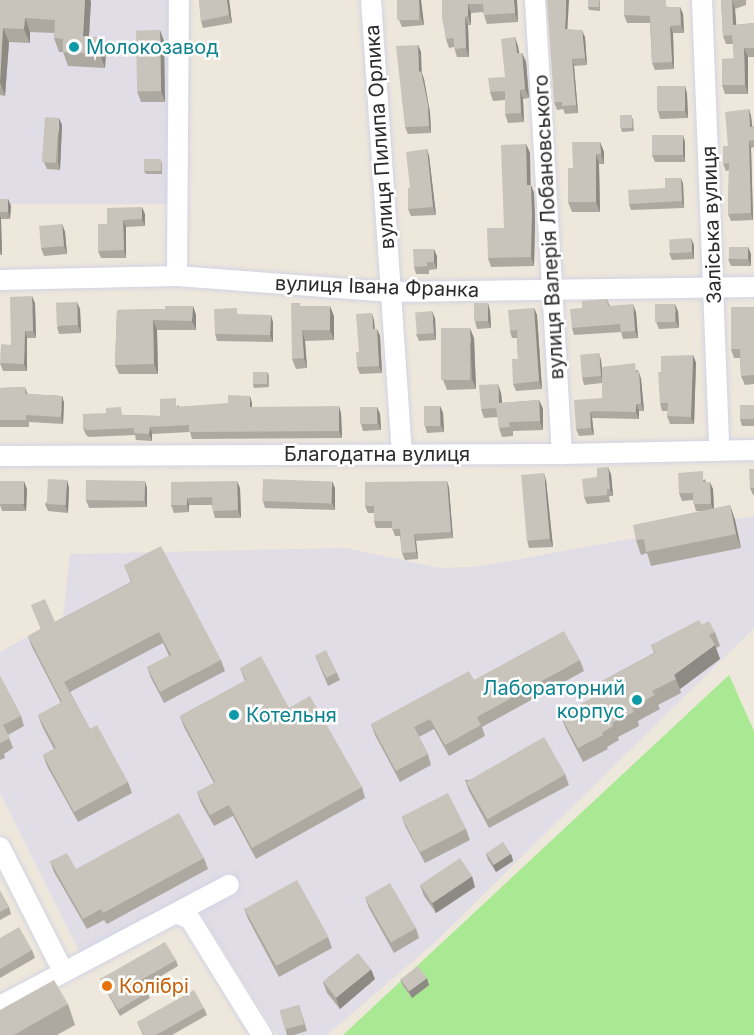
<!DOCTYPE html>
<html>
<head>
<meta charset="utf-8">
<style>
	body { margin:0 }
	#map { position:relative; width:754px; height:1035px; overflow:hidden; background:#eee7db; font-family:Inter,sans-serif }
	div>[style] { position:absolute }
	.industrial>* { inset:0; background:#e0dde6; transform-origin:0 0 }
	.green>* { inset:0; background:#aae993 }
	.roads { filter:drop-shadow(0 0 2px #d1d3e5) drop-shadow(0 0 2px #d1d3e5) }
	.minor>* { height:20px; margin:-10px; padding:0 10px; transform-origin:10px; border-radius:10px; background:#fff }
	.wall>* { inset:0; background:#ada9a1 }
	.shaded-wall>* { inset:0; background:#8d8983 }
	.building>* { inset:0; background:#c9c4bb; transform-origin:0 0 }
	.dots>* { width:16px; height:16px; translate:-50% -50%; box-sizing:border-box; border:3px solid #fff; border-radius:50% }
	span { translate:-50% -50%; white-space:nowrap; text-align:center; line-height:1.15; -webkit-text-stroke:5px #fff; paint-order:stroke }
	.culture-label { font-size:20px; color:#0d838f }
	.left { translate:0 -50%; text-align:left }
	.right { translate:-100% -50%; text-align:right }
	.street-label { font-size:20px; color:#2b2b2b }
	.food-label { font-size:20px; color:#c56008 }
</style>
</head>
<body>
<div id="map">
	<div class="industrial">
		<i style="left:0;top:0;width:169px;height:204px"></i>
		<i style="clip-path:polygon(754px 516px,754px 628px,434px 943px,327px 1035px,277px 1035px,189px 895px,81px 955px,0 793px,0 652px,63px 617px,70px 554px,346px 548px,440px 568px,476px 567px)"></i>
	</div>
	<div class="green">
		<i style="clip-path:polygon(729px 675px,754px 731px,754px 1035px,343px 1035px)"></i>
	</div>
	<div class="roads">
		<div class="minor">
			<i style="left:371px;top:0;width:455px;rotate:86.1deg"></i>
			<i style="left:535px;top:0;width:455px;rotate:86.6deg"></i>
			<i style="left:702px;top:0;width:451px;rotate:87.8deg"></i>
			<i style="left:177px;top:276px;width:276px;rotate:-89.6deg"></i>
			<i style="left:0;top:280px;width:177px;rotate:-1.3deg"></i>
			<i style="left:177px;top:276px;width:215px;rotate:4.3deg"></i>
			<i style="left:391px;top:292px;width:363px;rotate:-0.8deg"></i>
			<i style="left:0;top:456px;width:562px;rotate:-0.2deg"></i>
			<i style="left:562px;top:454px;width:192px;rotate:-1.2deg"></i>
			<i style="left:0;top:847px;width:139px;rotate:63.1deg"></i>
			<i style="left:178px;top:914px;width:13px;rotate:23deg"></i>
			<i style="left:190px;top:919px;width:137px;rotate:58.2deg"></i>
			<i style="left:0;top:1006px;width:259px;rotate:-27.9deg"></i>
		</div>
	</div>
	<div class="wall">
		<i style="clip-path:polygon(0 0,91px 1px,89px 37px,106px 51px,105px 68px,68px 66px,63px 52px,59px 52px,54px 38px,54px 33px,30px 32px,30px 43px,9px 42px,5px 96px,0 95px)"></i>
		<i style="clip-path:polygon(199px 0,229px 0,232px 23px,203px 28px,201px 21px)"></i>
		<i style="clip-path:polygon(397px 0,421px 0,424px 25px,402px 27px,399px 20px)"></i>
		<i style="clip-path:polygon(442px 0,517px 0,518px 22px,487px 24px,483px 12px,471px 13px,471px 25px,468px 25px,469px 57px,457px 57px,454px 47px,449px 48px,446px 39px)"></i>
		<i style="clip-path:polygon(600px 0,600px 11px,589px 10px,588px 7px)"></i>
		<i style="clip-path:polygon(721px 0,746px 0,746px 5px,735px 9px,736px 25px,754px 23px,754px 57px,748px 57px,748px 94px,725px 94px,722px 85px,734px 58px,733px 44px,726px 44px,723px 36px)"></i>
		<i style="clip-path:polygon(641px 1px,669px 7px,680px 7px,683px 14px,684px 33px,673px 33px,674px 69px,655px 70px,652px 63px,650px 23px,627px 23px,624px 15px)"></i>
		<i style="clip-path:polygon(568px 29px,585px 37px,587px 65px,574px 66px,578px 113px,565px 114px,563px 109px,557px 110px,554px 102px)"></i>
		<i style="clip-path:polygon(515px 37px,519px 53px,522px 53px,526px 62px,529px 98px,523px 99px,524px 122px,508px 123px,505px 114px,505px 100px,493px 101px,490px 92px,505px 77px)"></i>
		<i style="clip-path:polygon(164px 41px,165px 102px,141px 102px,137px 91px)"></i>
		<i style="clip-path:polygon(418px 45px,421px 52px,421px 71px,424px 79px,430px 113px,431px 133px,408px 134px,405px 127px)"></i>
		<i style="clip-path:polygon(685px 86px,687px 94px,688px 118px,660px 119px,658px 111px)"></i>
		<i style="clip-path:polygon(749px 109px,751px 116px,752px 126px,754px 126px,754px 147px,751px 148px,753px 220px,731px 221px,728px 214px,729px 170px,726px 171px,723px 164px,728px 146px)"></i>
		<i style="clip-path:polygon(633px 118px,634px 131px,622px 132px,621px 128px)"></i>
		<i style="clip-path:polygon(62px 125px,60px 170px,47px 169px,44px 162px)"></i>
		<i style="clip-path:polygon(600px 142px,604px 152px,604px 164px,599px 164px,600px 212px,572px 212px,568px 202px,573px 168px)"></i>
		<i style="clip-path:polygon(685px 142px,685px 162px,655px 162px,652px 155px)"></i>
		<i style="clip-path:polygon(526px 144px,530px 153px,531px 185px,534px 193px,535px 223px,534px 266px,491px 267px,488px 258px,504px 228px)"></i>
		<i style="clip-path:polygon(427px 149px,429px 156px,436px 215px,411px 216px,408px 209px,410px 188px)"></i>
		<i style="clip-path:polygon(162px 162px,162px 174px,146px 174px,144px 171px)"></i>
		<i style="clip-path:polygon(681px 178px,683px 184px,684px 208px,631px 210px,629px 204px,665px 188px)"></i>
		<i style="clip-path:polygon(0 199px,8px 199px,11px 206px,10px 219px,1px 219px,2px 255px,0 255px)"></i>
		<i style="clip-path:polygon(145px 214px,145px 226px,126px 227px,126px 258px,101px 258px,98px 251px,107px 224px)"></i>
		<i style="clip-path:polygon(62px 224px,65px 232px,67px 254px,44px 256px,41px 248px)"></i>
		<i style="clip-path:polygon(694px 245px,694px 259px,672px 260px,669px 253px)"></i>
		<i style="clip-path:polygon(748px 247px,751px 254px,751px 266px,731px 266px,728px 259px)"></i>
		<i style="clip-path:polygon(437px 256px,437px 269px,429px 270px,429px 274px,416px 274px,414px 267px)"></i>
		<i style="clip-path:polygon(607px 299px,610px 306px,636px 312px,638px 338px,623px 339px,621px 332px,574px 335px,572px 328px,582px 308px)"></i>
		<i style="clip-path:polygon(35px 303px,36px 338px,27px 338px,27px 371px,3px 371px,0 363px)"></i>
		<i style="clip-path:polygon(193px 306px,196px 315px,196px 330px,157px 330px,158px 374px,119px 374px,115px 365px,117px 310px,165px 309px)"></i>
		<i style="clip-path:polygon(301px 306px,334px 316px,334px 340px,305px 341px,307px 368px,296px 369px,292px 359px)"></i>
		<i style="clip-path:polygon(754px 307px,754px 384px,745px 385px,741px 376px,740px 358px,734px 358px,731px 349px)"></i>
		<i style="clip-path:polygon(534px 308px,537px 315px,542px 389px,516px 391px,513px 384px,518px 359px,517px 338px,512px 338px,510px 331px)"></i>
		<i style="clip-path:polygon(80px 309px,81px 333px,59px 334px,57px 327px)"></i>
		<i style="clip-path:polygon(490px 311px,491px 328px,477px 329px,475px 322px)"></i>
		<i style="clip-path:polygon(678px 311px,679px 328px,659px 329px,656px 322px)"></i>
		<i style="clip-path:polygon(239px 314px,273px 322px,273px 342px,217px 341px,215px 334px)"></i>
		<i style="clip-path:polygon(435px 318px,436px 340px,419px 341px,416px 334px)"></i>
		<i style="clip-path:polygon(374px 320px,375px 329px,377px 329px,380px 336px,382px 373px,360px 374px,357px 367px,359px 352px)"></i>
		<i style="clip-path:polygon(474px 338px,476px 389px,447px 390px,443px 380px)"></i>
		<i style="clip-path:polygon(693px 355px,696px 363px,694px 424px,670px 424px,667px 416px,668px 411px,662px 411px,660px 403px,661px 372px)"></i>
		<i style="clip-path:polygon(601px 360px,602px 372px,638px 370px,641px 379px,644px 411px,639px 411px,639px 419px,592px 418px,594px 435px,579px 436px,576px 429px,602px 398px,602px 383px,584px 385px,582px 377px)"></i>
		<i style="clip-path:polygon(0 372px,0 388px,25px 387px,28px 394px,62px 396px,64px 403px,63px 424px,29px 422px,29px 427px,0 427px)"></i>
		<i style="clip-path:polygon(267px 372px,269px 375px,269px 387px,254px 388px,253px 384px)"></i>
		<i style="clip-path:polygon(501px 393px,502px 403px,539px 400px,543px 409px,543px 430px,513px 431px,513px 436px,502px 437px,499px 428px,498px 417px,484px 418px,481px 409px)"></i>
		<i style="clip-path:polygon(252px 403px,252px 407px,341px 413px,342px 438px,192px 439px,190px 432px,152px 434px,152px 441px,136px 440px,135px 435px,89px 437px,86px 435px,83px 428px,106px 413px,124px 415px,160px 416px,179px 405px,179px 407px)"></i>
		<i style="clip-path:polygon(754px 405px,754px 426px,742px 426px,740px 419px)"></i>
		<i style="clip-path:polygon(440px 406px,443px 413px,444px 432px,427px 433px,425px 426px)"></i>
		<i style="clip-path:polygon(377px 407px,380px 414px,381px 430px,363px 431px,361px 424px)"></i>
		<i style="clip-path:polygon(754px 469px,754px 495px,753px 495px,750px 488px)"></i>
		<i style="clip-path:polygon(611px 474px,613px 496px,609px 496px,610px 502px,587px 504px,584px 497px,597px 477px)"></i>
		<i style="clip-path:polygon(705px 479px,706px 482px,713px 489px,714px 509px,730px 505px,735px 520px,741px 548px,651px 566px,647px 553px,641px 555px,636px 540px,702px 511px,696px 511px,693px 500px,682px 501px,679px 493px)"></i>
		<i style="clip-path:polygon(67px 480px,69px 488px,68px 513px,48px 511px,45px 504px)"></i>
		<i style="clip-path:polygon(546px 480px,553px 547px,529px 548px,527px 540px)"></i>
		<i style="clip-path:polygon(0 481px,27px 489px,26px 511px,2px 511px,0 505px)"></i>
		<i style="clip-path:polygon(447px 481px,449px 488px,453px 538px,416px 541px,418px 559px,405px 560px,402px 553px,400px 536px,395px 536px,392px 528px,376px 528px,374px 521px,374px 513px,368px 513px,365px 506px)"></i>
		<i style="clip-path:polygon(171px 482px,240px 488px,241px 518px,215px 518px,213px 511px,212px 505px,189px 505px,189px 512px,174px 513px,171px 505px)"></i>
		<i style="clip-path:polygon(147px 488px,147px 507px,89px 508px,86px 500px)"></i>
		<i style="clip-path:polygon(335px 488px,335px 510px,265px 508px,263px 501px)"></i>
		<i style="clip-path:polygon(124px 565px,221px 660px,225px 671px,164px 703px,151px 678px,147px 667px,169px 656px,163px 643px,70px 692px,90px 729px,128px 782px,132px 793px,78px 822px,47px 766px,43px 755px,54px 749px,42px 726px,38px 715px,61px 703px,32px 647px,28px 636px,41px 629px,31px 605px,55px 622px,131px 582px)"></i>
		<i style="clip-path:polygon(702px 625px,715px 632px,720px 646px,716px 648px,720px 659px,680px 689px,681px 693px,658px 705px,660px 709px,638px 721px,639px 726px,618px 737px,619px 740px,607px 747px,608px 749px,583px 762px,566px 729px,560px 715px,604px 692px,600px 682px,654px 653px,651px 645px)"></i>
		<i style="clip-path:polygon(315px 655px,337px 673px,340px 680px,328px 686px)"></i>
		<i style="clip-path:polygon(580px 660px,584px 671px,482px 727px,485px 736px,449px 756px,434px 729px,419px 737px,428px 754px,431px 765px,400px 782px,375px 735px,371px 724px,474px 680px)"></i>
		<i style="clip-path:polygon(240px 668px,289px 708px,362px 787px,365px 798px,256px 859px,233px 816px,214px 826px,201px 803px,197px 792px,214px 783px,184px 727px,180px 716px,245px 681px)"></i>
		<i style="clip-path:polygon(0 676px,21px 716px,24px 726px,8px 735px,13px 748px,4px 754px,5px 758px,0 760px)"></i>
		<i style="clip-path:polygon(565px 774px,569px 785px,489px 828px,469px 791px,465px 780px)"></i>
		<i style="clip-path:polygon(402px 817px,466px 829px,470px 840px,425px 863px,406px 828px)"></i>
		<i style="clip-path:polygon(486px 853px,511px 854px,513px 861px,496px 872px,488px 860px)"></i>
		<i style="clip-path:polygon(204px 858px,208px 869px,107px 924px,104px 920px,87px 929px,54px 872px,50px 861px,76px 869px)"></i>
		<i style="clip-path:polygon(420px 885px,475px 887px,436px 913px,424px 896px)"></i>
		<i style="clip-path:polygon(0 891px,9px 907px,11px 914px,0 920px)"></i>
		<i style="clip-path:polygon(365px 897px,416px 928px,419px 938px,394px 953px,369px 908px)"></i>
		<i style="clip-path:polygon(244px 908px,328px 937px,332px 948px,279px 977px,248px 919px)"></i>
		<i style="clip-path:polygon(0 938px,32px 950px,35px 958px,0 978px)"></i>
		<i style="clip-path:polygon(176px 960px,178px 966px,144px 986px,150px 998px,120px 1016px,103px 985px,100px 979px)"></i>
		<i style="clip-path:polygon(375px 979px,340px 1009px,327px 993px,323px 982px)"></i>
		<i style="clip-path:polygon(400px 979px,429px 985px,412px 998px,403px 986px)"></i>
		<i style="clip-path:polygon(68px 1004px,75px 1025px,57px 1035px,0 1035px)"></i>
		<i style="clip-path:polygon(299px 1005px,307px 1031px,294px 1035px,287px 1035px,280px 1011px)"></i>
		<i style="clip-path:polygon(204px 1008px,207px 1015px,172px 1035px,143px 1035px,137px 1022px)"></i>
	</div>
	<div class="shaded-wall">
		<i style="clip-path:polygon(85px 0,90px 0,91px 1px,88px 50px,83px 36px)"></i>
		<i style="clip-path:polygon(227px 0,229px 0,232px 23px,229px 15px)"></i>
		<i style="clip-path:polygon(419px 0,421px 0,424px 25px,421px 18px)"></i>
		<i style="clip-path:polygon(514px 0,517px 0,518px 22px,515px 13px)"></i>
		<i style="clip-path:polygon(566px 0,569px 0,567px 36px,565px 29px)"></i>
		<i style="clip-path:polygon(732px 0,735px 9px,737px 34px,733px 25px)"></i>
		<i style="clip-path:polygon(468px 4px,471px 13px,471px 25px,468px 16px)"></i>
		<i style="clip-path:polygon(680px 7px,683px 14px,684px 33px,681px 25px)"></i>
		<i style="clip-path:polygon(465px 17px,468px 25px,469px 57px,466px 48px)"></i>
		<i style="clip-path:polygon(25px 18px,30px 32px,30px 43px,24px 29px)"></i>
		<i style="clip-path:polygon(670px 26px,673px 33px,674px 69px,672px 62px)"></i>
		<i style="clip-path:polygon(3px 28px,9px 42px,5px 96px,0 82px)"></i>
		<i style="clip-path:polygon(160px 30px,164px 41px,165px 102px,161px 91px)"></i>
		<i style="clip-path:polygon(582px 30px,585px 37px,587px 65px,585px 58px)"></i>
		<i style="clip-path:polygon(101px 37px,106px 51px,105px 68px,100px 54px)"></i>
		<i style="clip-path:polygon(515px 37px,518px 46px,521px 62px,517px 53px)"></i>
		<i style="clip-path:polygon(418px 45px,421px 52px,422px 79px,419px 72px)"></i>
		<i style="clip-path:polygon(744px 48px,748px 57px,748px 94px,745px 85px)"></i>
		<i style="clip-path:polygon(522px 53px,526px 62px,529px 98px,525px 89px)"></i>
		<i style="clip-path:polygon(572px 59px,574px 66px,578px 113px,576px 105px)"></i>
		<i style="clip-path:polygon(421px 71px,424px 79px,430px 113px,431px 133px,429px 126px)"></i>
		<i style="clip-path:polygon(685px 86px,687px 94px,688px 118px,685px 111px)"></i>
		<i style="clip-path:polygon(520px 90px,523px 99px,524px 122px,521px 113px)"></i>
		<i style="clip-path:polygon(749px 109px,751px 116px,753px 134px,750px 127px)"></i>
		<i style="clip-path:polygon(59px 118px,62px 125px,60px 170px,58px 162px)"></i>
		<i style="clip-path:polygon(683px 135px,685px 142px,685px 162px,683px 154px)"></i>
		<i style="clip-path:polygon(749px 141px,751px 148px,753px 220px,751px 213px)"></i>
		<i style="clip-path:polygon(600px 142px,604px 152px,604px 164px,601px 154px)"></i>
		<i style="clip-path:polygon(526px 144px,530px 153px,530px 194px,527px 185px)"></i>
		<i style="clip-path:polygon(427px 149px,429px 156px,436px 215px,433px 207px)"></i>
		<i style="clip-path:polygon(596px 154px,599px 164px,600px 212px,596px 202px)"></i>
		<i style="clip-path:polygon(681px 178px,683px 184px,684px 208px,682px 201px)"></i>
		<i style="clip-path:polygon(531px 185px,534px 193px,535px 223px,534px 266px,531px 257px)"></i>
		<i style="clip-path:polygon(8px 199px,11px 206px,10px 219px,8px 212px)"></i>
		<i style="clip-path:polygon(142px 207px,145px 214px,145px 226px,142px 219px)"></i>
		<i style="clip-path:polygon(0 215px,1px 219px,2px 255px,0 250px)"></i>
		<i style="clip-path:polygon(123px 220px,126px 227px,126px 258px,124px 250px)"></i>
		<i style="clip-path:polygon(62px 224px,65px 232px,67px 254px,64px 246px)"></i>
		<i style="clip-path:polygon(691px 238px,694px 245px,694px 259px,692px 252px)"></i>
		<i style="clip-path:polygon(748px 247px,751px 254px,751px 266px,748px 259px)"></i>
		<i style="clip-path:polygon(434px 249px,437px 256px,437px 269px,434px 262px)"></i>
		<i style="clip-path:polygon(32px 296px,35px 303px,36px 338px,33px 331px)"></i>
		<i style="clip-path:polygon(77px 302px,80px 309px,81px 333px,78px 325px)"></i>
		<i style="clip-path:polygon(488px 303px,490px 311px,491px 328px,488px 321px)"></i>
		<i style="clip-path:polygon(633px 304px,636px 312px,638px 338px,635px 331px)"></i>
		<i style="clip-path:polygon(675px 304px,678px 311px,679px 328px,676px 321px)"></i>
		<i style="clip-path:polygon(193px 306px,196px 315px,196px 330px,192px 321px)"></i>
		<i style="clip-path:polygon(330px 306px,334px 316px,334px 340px,330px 330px)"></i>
		<i style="clip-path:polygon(534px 308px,537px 315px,542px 389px,539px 381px)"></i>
		<i style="clip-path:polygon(432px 311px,435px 318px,436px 340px,434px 333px)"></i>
		<i style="clip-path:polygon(372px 313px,374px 320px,375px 337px,373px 329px)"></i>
		<i style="clip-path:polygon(271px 315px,273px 322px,273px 342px,270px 335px)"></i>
		<i style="clip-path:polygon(153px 320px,157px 330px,158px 374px,154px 364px)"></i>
		<i style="clip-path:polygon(470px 328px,474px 338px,476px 389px,472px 379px)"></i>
		<i style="clip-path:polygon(377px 329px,380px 336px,382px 373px,379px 366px)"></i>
		<i style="clip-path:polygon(302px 330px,305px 341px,307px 368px,304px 358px)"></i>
		<i style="clip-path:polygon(25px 331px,27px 338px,27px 371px,24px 364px)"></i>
		<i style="clip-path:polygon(599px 353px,601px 360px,603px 383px,601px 376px)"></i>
		<i style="clip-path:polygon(693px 355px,696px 363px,694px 424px,691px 417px)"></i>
		<i style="clip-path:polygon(639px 372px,641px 379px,644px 411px,641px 404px)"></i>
		<i style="clip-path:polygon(498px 384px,501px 393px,503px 412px,499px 403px)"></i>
		<i style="clip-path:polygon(62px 396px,64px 403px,63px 424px,61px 417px)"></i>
		<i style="clip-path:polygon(250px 396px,252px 403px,252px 414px,250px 407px)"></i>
		<i style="clip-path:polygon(539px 400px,543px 409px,543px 430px,540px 421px)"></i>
		<i style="clip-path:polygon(636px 404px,639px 411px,639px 419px,636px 412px)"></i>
		<i style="clip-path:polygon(339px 406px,341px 413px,342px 438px,339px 431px)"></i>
		<i style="clip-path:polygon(440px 406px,443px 413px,444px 432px,441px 425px)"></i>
		<i style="clip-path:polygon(377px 407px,380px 414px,381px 430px,378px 423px)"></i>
		<i style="clip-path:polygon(590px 411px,592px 418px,594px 435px,591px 428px)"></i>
		<i style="clip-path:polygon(150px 427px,152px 434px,152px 441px,149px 434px)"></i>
		<i style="clip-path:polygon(608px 467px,611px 474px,613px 496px,610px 489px)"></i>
		<i style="clip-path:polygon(544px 473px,546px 480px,553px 547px,550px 539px)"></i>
		<i style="clip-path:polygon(67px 480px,69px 488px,68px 513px,65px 505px)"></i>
		<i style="clip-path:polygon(24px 481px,27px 489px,26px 511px,23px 504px)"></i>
		<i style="clip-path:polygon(145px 481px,147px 488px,147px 507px,144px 500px)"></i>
		<i style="clip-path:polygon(237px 481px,240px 488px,241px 518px,238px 510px)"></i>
		<i style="clip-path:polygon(332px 481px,335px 488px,335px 510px,332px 502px)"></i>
		<i style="clip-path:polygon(447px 481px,449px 488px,453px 538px,451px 532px)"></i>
		<i style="clip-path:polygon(710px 482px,713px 489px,714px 511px,711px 504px)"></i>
		<i style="clip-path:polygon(187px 498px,189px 505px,189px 512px,187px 505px)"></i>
		<i style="clip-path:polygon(730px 505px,735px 520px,741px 548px,736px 534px)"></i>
		<i style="clip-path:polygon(414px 534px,416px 541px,418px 559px,416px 552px)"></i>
		<i style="clip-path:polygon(715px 645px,720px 659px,680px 689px,674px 675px)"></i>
		<i style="clip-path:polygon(511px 854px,513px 861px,496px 872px,493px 865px)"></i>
		<i style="clip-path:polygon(472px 876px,475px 887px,436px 913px,432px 902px)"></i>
		<i style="clip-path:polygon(371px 969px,375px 979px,340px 1009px,336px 998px)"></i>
		<i style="clip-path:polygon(427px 978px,429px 985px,412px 998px,409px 991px)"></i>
	</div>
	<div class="building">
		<i style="clip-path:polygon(0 0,85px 0,83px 36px,101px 37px,100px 54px,63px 52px,63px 39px,54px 38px,55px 20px,25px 18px,24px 29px,3px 28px,0 82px)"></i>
		<i style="clip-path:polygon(199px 0,227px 0,229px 15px,201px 21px)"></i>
		<i style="left:397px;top:0;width:22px;height:20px"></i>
		<i style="clip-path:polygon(442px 0,514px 0,515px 13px,484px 15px,483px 4px,468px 4px,468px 16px,465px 17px,466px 48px,454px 49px,454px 38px,446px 39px,442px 18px)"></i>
		<i style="clip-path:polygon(547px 0,566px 0,565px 29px,582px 30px,585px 58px,572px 59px,576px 105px,562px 106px,562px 102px,554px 102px)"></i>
		<i style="left:588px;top:0;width:11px;height:7px"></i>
		<i style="clip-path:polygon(624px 0,666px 0,666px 7px,680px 7px,681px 25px,670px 26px,672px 62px,652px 63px,650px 16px,624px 15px)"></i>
		<i style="clip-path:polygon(721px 0,732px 0,733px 25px,754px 23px,754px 48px,744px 48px,745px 85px,722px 85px,722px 59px,734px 58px,732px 35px,723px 36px)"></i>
		<i style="left:160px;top:30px;width:61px;height:24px;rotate:89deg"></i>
		<i style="clip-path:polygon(515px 37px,517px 53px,522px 53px,525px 89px,520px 90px,521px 113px,505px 114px,505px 91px,490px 92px,488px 78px,505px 77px,501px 39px)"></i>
		<i style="clip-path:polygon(418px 45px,419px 72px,421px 71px,428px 105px,429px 126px,405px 127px,396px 46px)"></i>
		<i style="left:685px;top:86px;width:25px;height:28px;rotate:90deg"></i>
		<i style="clip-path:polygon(749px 109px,750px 127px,754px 126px,754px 140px,749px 141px,751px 213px,728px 214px,729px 163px,723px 164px,723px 146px,728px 146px,725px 112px)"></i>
		<i style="left:620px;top:115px;width:12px;height:13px"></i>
		<i style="left:45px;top:117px;width:14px;height:45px;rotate:4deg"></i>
		<i style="left:652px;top:135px;width:31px;height:20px"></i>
		<i style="clip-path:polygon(572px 142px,600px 142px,601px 154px,596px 154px,596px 202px,568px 202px,568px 168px,573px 168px)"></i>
		<i style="clip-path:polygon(526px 144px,527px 185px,531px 185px,532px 214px,531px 257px,488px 258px,487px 228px,504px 228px,501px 145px)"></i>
		<i style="clip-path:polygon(427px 149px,433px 207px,408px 209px,408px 188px,410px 188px,406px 152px)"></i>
		<i style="left:144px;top:159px;width:17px;height:12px"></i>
		<i style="clip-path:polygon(665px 178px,681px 178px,682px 201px,629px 204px,628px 190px,665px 188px)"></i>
		<i style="left:0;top:199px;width:8px;height:13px"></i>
		<i style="clip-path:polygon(142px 207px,142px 219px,123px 220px,124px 250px,98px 251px,98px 224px,107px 224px,107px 208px)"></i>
		<i style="left:62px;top:224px;width:22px;height:23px;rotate:85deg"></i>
		<i style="left:691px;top:238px;width:14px;height:22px;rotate:86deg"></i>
		<i style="left:729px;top:247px;width:19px;height:12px"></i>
		<i style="clip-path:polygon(413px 249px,434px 249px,434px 262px,427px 262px,427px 266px,414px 267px)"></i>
		<i style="clip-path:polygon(32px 296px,33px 331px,25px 331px,24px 364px,0 363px,1px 344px,11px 345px,10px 297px)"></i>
		<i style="clip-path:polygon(607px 299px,608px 306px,633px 304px,635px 331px,621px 332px,620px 324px,572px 328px,570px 309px,582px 308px,582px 301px)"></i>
		<i style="left:77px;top:302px;width:23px;height:21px;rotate:88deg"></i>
		<i style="clip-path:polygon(291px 303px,300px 303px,300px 306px,330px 306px,330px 330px,302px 330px,304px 358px,292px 359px)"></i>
		<i style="left:488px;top:303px;width:18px;height:14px;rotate:90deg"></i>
		<i style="left:655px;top:304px;width:20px;height:18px"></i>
		<i style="clip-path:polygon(165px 306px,193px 306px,192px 321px,153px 320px,154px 364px,115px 365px,117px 310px,165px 309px)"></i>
		<i style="clip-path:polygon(731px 307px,754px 307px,754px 375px,741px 376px,740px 349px,731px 349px)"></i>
		<i style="clip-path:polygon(237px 308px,237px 314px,271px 315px,270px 335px,215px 334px,214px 309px)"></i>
		<i style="clip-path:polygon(534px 308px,539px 381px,513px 384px,512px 359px,518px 359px,517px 330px,510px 331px,508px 310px)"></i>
		<i style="left:432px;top:311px;width:22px;height:17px;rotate:85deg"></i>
		<i style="clip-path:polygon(372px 313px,373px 329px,377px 329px,379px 366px,357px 367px,356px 352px,359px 352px,356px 314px)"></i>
		<i style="left:441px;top:328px;width:29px;height:52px"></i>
		<i style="left:599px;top:353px;width:23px;height:19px;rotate:85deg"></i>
		<i style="clip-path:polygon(693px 355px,691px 417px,667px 416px,668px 403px,660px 403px,658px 372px,661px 372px,661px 356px)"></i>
		<i style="clip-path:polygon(635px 363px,636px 372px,639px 372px,641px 404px,636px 404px,636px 412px,590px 411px,591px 428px,576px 429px,574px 400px,602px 398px,602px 367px)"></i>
		<i style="left:253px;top:372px;width:14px;height:12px"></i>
		<i style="clip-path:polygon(498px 384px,499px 403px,539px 400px,540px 421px,509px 422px,510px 427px,499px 428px,496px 408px,481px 409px,479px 385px)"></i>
		<i style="clip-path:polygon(25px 387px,25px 394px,62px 396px,61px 417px,26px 415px,26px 420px,0 420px,0 388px)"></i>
		<i style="clip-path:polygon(228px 395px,250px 396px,250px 407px,339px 406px,339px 431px,189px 432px,189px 425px,150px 427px,149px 434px,134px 433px,134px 428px,87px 430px,83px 428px,83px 414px,106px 413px,106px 408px,121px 407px,122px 415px,160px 416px,160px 399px,176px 398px,176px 407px,228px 403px)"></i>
		<i style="left:754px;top:405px;width:14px;height:14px;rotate:90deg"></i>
		<i style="left:424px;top:406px;width:16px;height:20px"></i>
		<i style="left:360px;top:407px;width:17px;height:17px"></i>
		<i style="clip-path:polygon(608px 467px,610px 489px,607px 489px,607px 495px,584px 497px,582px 479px,597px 477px,597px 468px)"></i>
		<i style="clip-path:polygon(749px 469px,754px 469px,754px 488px,750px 488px)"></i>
		<i style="clip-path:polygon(703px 471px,703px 482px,710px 482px,711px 504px,693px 504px,693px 493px,679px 493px,678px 473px)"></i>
		<i style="left:544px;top:473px;width:66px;height:23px;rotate:85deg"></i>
		<i style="left:48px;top:479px;width:19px;height:25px;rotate:3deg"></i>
		<i style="left:263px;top:479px;width:69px;height:22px;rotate:2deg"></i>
		<i style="left:86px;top:480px;width:59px;height:20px;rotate:1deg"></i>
		<i style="left:0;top:481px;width:24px;height:23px"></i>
		<i style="clip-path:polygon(237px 481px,238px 510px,213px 511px,212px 497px,187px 498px,187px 505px,171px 505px,171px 482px)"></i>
		<i style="clip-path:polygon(447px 481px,451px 532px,414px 534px,416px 552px,402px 553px,400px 529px,392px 529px,392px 521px,374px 521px,374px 506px,365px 506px,365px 482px)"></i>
		<i style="clip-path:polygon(730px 505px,736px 534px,646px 552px,644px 539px,636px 540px,633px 525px)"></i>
		<i style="clip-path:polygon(161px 546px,221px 660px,160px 692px,147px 667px,171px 655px,159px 632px,64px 682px,90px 729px,97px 725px,128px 782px,74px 812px,43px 755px,56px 748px,38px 715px,62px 702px,28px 636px,41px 629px,31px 605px,45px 599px,55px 622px,132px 582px,124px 565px)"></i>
		<i style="clip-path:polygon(699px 620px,702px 625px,709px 621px,715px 632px,709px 635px,715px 645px,674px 675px,676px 679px,652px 691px,655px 695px,632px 707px,634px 712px,612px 723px,613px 726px,602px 733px,603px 735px,578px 748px,560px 715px,606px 691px,600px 682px,655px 653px,651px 645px)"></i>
		<i style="clip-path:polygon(564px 631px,580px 660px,477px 717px,481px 725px,445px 745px,430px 719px,414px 727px,428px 754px,396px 771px,371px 724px,469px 671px,474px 680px)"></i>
		<i style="left:326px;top:650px;width:25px;height:12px;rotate:64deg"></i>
		<i style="clip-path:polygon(261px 656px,289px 708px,310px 696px,362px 787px,252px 848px,229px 805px,210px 815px,197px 792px,215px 782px,180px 716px,246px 680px,240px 668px)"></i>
		<i style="clip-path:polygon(0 676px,21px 716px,3px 725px,10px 738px,0 743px)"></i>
		<i style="left:544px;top:737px;width:43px;height:90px;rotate:60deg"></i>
		<i style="left:448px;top:793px;width:40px;height:52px;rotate:63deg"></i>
		<i style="clip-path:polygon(179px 813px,204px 858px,103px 913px,101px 909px,83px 919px,50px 861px,67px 853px,76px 869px)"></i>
		<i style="left:503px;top:842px;width:14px;height:20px;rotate:56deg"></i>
		<i style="left:460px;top:858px;width:22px;height:48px;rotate:56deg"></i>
		<i style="left:297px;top:880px;width:65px;height:60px;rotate:61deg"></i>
		<i style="left:390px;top:883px;width:52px;height:29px;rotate:60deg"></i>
		<i style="clip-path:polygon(0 891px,9px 907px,0 912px)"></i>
		<i style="clip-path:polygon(19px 927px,32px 950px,0 969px,0 938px)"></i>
		<i style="clip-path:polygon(165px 942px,176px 960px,141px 980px,148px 992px,118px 1010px,100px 979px)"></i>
		<i style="left:358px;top:953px;width:21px;height:45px;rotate:51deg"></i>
		<i style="left:418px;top:966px;width:15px;height:22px;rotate:53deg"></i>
		<i style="clip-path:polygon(54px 980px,68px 1004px,14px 1035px,0 1035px,0 1010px)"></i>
		<i style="clip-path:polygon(194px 990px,204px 1008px,156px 1035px,144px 1035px,137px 1022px)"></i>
		<i style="left:299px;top:1005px;width:20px;height:20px;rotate:75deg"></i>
	</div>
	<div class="dots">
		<i style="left:74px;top:47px;background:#0f9aa8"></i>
		<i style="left:637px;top:700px;background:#0f9aa8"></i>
		<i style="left:234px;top:715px;background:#0f9aa8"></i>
		<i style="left:107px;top:986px;background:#e8710a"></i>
	</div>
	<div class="culture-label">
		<span class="left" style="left:86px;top:47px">Молокозавод</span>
		<span class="right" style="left:625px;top:700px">Лабораторний<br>корпус</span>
		<span class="left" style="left:246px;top:715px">Котельня</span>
	</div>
	<div class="street-label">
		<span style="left:380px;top:137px;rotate:-94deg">вулиця Пилипа Орлика</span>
		<span style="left:712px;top:225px;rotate:-92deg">Заліська вулиця</span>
		<span style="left:549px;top:227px;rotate:-93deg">вулиця Валерія Лобановського</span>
		<span style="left:377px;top:287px;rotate:2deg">вулиця Івана Франка</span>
		<span style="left:377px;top:454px">Благодатна вулиця</span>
	</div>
	<div class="food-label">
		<span class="left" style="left:119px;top:986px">Колібрі</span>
	</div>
</div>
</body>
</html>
